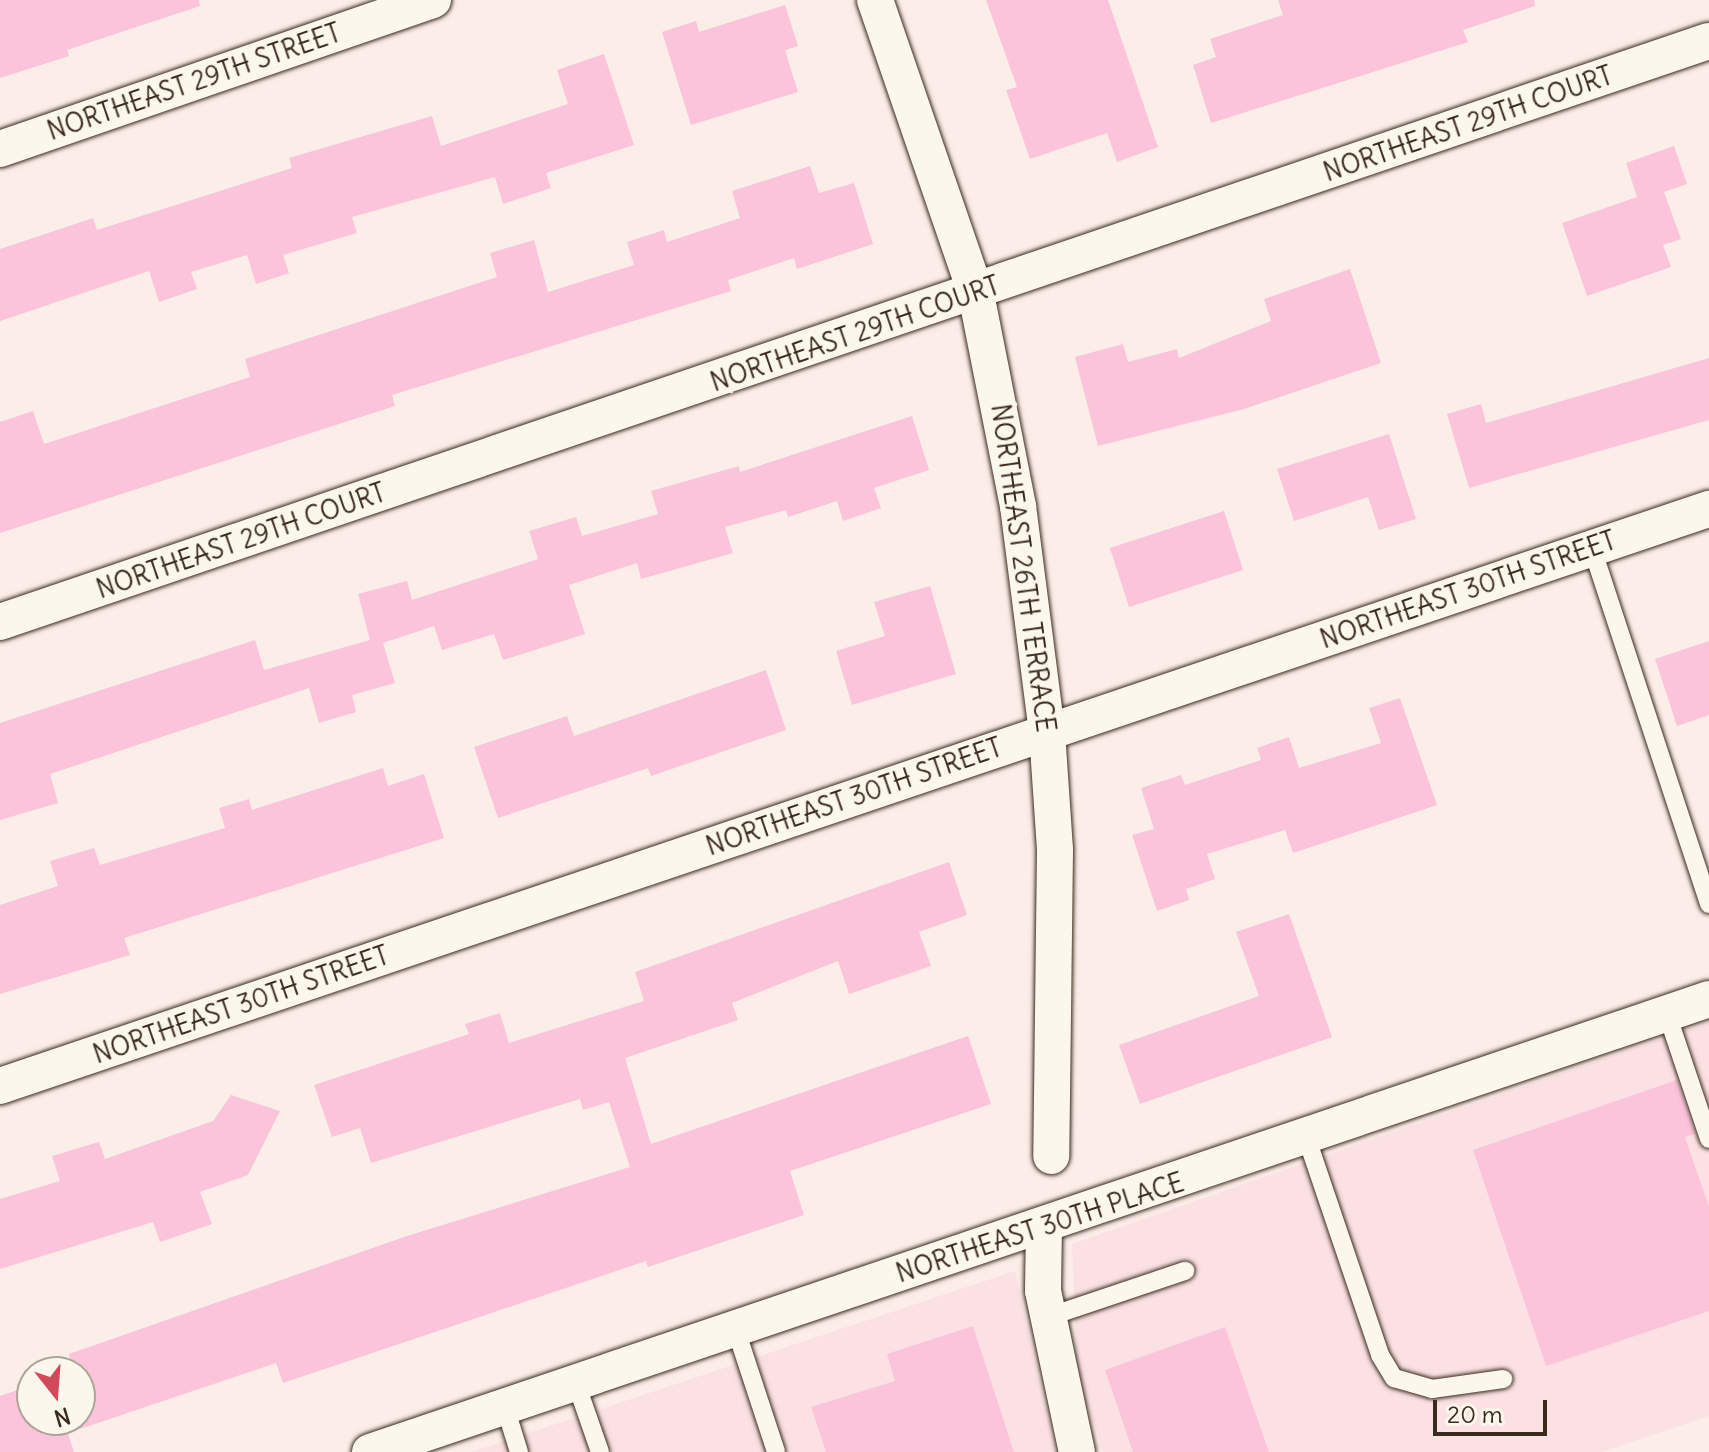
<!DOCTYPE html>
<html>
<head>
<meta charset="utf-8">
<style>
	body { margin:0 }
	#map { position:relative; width:1709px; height:1452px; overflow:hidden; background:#fbede8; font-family:Delius,sans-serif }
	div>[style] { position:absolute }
	.built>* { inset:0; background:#fbe1e4 }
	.building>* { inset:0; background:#fcc4da; transform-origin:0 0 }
	.roads { filter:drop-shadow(0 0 2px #3b2a1e) drop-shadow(0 0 2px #3b2a1e) }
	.service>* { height:18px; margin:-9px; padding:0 9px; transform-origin:9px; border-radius:9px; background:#fbf7ec }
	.minor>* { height:36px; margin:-18px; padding:0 18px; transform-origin:18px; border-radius:18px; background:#fbf7ec }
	span { translate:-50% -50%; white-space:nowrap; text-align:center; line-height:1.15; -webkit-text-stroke:8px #fbf7ec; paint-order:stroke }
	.street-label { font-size:26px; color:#3b2a1e }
	.north { position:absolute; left:16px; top:1356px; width:80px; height:80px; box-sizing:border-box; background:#fbf7ec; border:2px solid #aea59a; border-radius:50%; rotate:163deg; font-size:22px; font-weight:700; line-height:32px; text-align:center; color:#3b2a1e }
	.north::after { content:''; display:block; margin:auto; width:28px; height:36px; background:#d1495b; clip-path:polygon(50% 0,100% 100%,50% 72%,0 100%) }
	.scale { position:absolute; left:1433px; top:1400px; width:114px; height:36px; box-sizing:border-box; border:4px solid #3b2a1e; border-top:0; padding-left:10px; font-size:24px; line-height:28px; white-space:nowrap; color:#3b2a1e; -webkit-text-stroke:6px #fbf7ec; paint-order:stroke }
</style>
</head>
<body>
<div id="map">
	<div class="built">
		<i style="clip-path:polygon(1709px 1022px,1709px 1416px,1602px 1452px,1103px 1452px,1077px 1372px,1072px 1244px)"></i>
		<i style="clip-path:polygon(1015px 1271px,1056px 1452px,472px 1452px)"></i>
	</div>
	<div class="building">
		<i style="clip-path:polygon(0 0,199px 0,200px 6px,67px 50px,69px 56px,0 78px)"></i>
		<i style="clip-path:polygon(986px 0,1108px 0,1158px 147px,1117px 162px,1107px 133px,1030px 159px,1006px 90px,1017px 87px)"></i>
		<i style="clip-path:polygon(1278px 0,1534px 0,1535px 6px,1463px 30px,1468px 42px,1211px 123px,1193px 65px,1216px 57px,1210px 39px,1283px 15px)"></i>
		<i style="clip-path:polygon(785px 5px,798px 46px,785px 50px,798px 92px,691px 125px,662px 32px,696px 21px,699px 32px)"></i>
		<i style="clip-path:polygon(604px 54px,634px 145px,546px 173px,551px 188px,503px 204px,495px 177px,352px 217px,357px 233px,283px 255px,289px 273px,256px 284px,247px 255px,191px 272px,197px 289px,159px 302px,149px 271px,0 321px,0 249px,93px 218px,97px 230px,292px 168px,289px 158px,432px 116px,441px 146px,568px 104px,557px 70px)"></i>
		<i style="clip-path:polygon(1674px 146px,1687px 184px,1664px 192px,1681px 239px,1663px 245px,1671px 267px,1587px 296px,1562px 223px,1637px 197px,1626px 163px)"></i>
		<i style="clip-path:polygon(810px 166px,819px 193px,854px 183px,873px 244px,797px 269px,794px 258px,728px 280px,731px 291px,392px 395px,395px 406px,0 533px,0 422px,33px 411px,44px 444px,250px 377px,245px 359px,497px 277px,490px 253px,534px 240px,548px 292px,634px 265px,627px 242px,664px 230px,667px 242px,740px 218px,732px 191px)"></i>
		<i style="clip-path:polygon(1350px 269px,1381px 363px,1244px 409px,1098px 446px,1075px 357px,1123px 344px,1128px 362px,1177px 349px,1179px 358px,1271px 321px,1264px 299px)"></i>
		<i style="clip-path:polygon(1709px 358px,1709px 420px,1469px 488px,1447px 414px,1481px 404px,1486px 423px)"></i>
		<i style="clip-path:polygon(912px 416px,929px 470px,874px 488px,881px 508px,843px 521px,837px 501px,788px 517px,786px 510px,725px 527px,733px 553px,641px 579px,637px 563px,569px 585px,585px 634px,503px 660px,494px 634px,442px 650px,434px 626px,383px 643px,395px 683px,352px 695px,356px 712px,319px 723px,309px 688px,50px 774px,58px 803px,0 820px,0 723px,255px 640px,264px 670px,370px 640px,358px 594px,407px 581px,412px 600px,538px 559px,529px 531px,576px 517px,582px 536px,658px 514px,651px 491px,739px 466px,740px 472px)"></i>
		<i style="clip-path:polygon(1389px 434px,1416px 519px,1379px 530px,1368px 497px,1294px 521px,1277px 469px)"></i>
		<i style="left:1224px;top:511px;width:62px;height:120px;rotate:72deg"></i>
		<i style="clip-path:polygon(930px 586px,956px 674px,852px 705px,836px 651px,885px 636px,874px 602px)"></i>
		<i style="clip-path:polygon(1709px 641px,1709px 715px,1677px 726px,1655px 659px)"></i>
		<i style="clip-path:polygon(766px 670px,786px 730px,651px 776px,648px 768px,498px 818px,474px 747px,567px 716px,574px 736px)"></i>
		<i style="clip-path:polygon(1400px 698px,1437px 805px,1293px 853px,1285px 830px,1207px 854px,1215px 879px,1186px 889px,1189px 900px,1157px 911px,1132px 835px,1154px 829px,1141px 788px,1181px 775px,1185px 785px,1261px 760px,1257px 748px,1289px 737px,1299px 768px,1381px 743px,1369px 708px)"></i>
		<i style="clip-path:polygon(383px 768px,388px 786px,424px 774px,444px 838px,124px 938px,130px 955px,0 994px,0 905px,58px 886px,50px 861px,94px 848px,100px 865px,225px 828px,219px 808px,249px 799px,252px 810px)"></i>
		<i style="clip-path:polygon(949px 862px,967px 915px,919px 932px,931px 966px,849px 994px,838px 961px,732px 1003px,738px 1020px,625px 1058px,651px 1144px,968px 1036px,991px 1104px,790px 1171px,804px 1215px,648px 1267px,646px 1261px,283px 1383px,276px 1363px,68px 1433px,74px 1452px,0 1452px,0 1396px,32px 1385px,32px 1420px,80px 1420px,80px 1372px,72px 1372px,69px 1354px,407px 1236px,630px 1167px,609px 1102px,583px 1110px,580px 1099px,371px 1163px,360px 1128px,332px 1137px,314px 1085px,469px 1034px,465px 1024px,500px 1013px,509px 1043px,644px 1001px,635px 972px)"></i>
		<i style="clip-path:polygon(1289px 914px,1332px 1037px,1140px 1104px,1119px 1045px,1259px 996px,1236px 932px)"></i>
		<i style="clip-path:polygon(1677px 1080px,1695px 1134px,1685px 1137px,1709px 1207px,1709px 1311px,1546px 1366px,1473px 1150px)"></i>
		<i style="clip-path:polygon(231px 1095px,280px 1111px,248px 1175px,200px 1192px,212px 1224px,160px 1242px,153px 1222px,0 1269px,0 1199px,60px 1181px,52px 1156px,99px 1142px,105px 1159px,213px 1121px)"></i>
		<i style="clip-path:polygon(973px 1326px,1014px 1452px,826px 1452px,811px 1407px,895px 1381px,887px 1354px)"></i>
		<i style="clip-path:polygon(1225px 1327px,1269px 1452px,1133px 1452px,1105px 1370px)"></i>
	</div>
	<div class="roads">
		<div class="service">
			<i style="left:1592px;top:548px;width:375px;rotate:71.8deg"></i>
			<i style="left:1667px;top:1014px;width:132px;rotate:71.4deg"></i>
			<i style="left:1307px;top:1139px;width:228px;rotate:71.3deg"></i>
			<i style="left:1380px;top:1355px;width:27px;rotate:59deg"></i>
			<i style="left:1394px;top:1378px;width:40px;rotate:16deg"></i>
			<i style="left:1432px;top:1389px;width:72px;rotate:-8deg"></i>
			<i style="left:1048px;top:1317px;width:145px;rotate:-18.6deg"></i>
			<i style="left:736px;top:1330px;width:128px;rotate:71.8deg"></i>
			<i style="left:576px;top:1383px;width:73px;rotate:70.8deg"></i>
			<i style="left:505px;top:1407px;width:47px;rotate:72.7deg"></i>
		</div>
		<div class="minor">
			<i style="left:875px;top:0;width:311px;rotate:71deg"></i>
			<i style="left:976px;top:294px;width:216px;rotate:78.8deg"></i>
			<i style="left:1018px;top:506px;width:228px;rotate:82.7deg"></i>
			<i style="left:1047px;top:732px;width:118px;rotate:86.1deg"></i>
			<i style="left:1055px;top:850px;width:306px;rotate:90.7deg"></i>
			<i style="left:0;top:149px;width:458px;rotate:-19deg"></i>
			<i style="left:0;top:622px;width:1805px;rotate:-18.78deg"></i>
			<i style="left:0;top:1086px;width:1804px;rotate:-18.66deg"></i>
			<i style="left:1044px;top:1226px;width:65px;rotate:90.9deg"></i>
			<i style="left:1043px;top:1291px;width:165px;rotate:78.1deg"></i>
			<i style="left:370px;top:1452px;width:1414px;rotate:-18.69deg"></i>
		</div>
	</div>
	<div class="street-label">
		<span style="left:194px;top:82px;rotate:-19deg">NORTHEAST 29TH STREET</span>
		<span style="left:1468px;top:124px;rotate:-19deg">NORTHEAST 29TH COURT</span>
		<span style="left:855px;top:334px;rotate:-19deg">NORTHEAST 29TH COURT</span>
		<span style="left:241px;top:541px;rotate:-19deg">NORTHEAST 29TH COURT</span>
		<span style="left:1023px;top:568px;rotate:82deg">NORTHEAST 26TH TERRACE</span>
		<span style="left:1468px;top:590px;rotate:-19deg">NORTHEAST 30TH STREET</span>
		<span style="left:854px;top:797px;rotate:-19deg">NORTHEAST 30TH STREET</span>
		<span style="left:241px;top:1005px;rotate:-19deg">NORTHEAST 30TH STREET</span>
		<span style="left:1040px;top:1228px;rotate:-18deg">NORTHEAST 30TH PLACE</span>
	</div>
	<div class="north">N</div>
	<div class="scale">20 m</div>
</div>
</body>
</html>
